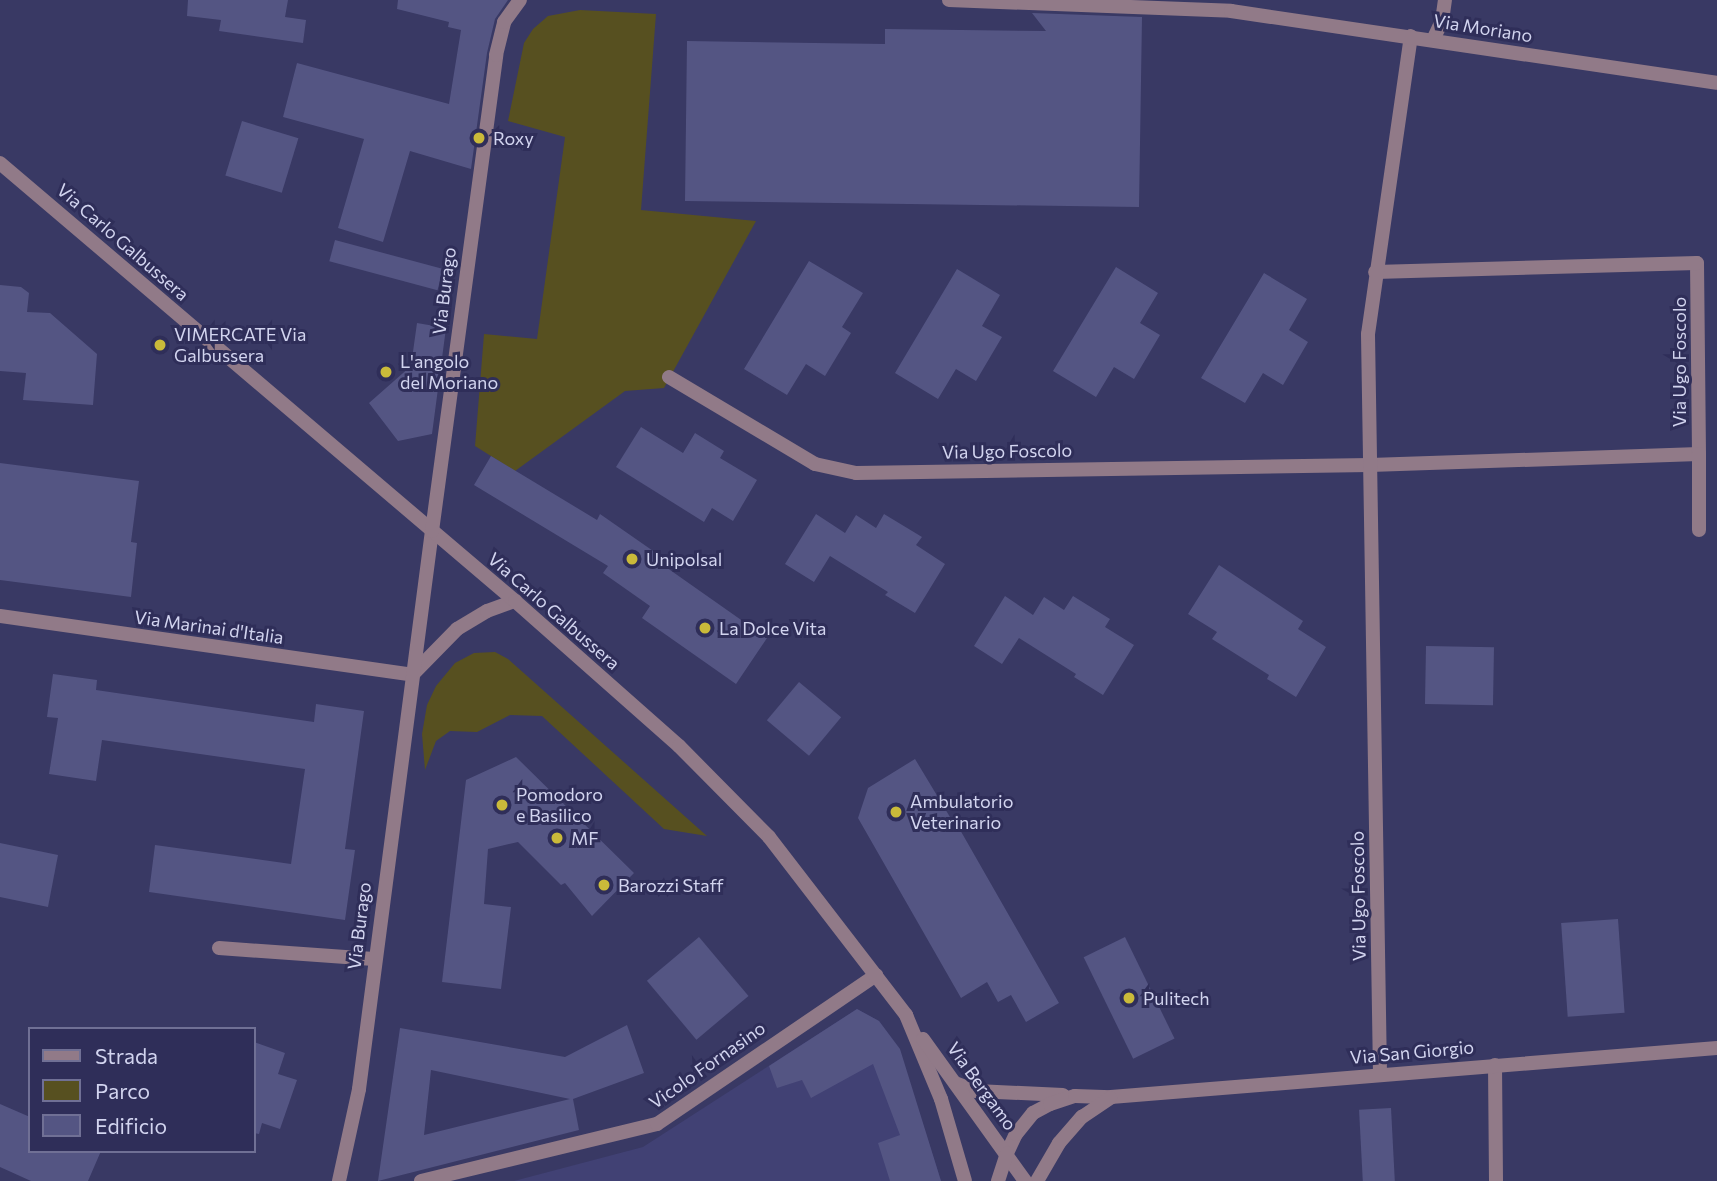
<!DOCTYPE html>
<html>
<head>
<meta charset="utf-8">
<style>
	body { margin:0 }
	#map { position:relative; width:1717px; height:1181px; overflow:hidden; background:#393964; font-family:Commissioner,sans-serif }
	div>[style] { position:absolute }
	.built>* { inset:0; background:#414174 }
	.green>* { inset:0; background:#575020 }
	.building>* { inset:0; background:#545583; transform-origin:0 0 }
	.service>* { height:14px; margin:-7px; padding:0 7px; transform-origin:7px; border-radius:7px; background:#917a88 }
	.minor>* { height:14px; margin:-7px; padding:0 7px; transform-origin:7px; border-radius:7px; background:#917a88 }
	.tertiary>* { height:14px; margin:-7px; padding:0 7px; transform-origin:7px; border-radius:7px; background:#917a88 }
	.dots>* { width:19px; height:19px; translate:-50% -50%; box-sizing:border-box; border:4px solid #2f2e59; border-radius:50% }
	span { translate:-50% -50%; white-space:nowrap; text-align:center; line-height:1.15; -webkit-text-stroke:6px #2f2e59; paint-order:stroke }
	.street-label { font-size:18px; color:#d2d4ef }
	.poi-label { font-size:18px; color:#d2d4ef }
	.left { translate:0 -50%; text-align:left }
	.legend { position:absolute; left:28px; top:1027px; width:228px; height:126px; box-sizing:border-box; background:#2f2e59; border:2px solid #707095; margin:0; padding:9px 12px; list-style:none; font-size:21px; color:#d2d4ef }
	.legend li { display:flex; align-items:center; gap:14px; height:35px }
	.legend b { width:35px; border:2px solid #707095 }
</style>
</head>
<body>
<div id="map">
	<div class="built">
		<i style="clip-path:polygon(857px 1009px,879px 1021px,899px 1049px,941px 1181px,514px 1181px,643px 1147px)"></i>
	</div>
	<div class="green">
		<i style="clip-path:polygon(580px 10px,656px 14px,641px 210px,756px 221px,664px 388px,625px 391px,515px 471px,475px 446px,484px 334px,537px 339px,565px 137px,508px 121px,524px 43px,533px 29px,548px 16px)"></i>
		<i style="clip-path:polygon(495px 652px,508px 659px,707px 836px,664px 829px,542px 716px,510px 715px,477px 732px,450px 731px,436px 741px,425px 770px,422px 734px,427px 705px,436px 686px,455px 663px,474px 653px)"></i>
	</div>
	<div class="building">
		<i style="clip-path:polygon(188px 0,288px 0,285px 17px,306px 20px,303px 43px,219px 31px,221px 20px,187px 16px)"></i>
		<i style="clip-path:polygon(398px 0,508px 0,495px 19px,487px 53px,471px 169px,410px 151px,383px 242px,338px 228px,364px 139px,283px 117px,297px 63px,449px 104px,461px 30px,448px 27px,449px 22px,397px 9px)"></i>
		<i style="clip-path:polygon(1032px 13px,1142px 17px,1139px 207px,685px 201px,687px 41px,885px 44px,885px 29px,1046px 31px)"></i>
		<i style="left:242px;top:121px;width:59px;height:57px;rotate:17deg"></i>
		<i style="left:335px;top:240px;width:112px;height:22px;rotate:15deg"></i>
		<i style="clip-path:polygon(809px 261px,863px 293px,842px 327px,851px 333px,825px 376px,806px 364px,787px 395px,744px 369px)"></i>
		<i style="clip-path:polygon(1116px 267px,1158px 293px,1140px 323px,1160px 335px,1134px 379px,1114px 367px,1096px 397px,1053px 371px)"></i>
		<i style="clip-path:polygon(957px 269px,1000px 295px,982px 326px,1002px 337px,976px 381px,956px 369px,938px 399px,895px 373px)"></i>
		<i style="clip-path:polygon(1264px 273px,1307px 299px,1289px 330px,1308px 342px,1283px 385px,1263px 373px,1245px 403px,1201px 378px)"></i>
		<i style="clip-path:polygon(0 285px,21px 287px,29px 293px,27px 312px,50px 313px,97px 354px,93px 405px,23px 400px,26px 373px,0 371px)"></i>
		<i style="clip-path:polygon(417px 323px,446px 328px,432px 434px,398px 441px,369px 403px,411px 366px)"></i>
		<i style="clip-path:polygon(641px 427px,683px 453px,695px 433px,724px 451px,720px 458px,757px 480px,733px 521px,712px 508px,704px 522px,616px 467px)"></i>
		<i style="clip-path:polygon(491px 456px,597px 520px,600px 514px,656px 553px,653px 558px,767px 638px,736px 684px,642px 618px,650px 606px,603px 573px,608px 566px,474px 485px)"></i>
		<i style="clip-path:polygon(0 463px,139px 481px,131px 542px,137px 543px,131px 597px,0 580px)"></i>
		<i style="clip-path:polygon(816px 514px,845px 533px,856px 515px,876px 528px,884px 514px,922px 537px,916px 545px,945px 564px,915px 613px,885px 595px,888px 592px,830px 556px,814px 582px,785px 564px)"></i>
		<i style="clip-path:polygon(1219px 565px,1303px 621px,1298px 629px,1326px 647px,1296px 697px,1267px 679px,1269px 675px,1212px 639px,1217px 632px,1188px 614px)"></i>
		<i style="clip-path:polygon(1005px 596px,1033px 615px,1044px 597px,1064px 610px,1073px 596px,1110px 619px,1105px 627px,1134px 645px,1103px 695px,1074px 677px,1076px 674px,1019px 638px,1002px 664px,974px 646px)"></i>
		<i style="left:1426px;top:646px;width:68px;height:58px;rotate:1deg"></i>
		<i style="clip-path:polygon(53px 674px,97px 680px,96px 690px,314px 722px,316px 704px,364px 711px,345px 849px,355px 850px,345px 920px,149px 892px,155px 845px,291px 864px,305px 769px,102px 740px,96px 781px,49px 774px,58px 718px,47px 717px)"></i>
		<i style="left:799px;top:682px;width:55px;height:50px;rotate:40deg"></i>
		<i style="clip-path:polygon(516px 757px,634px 873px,592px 916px,565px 883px,561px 885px,518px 842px,488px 849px,484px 904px,511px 907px,501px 989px,442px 982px,466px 780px)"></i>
		<i style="clip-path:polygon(915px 759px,953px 822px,955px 821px,1059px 1003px,1026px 1022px,1011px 995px,998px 1002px,987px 982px,961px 998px,858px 818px,868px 788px)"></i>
		<i style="clip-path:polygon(0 843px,58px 855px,48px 907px,0 897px)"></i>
		<i style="left:1618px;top:919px;width:94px;height:57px;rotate:86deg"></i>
		<i style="left:699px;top:937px;width:77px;height:68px;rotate:50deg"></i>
		<i style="left:1125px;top:937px;width:113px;height:46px;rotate:64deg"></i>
		<i style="clip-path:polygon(857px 1009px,879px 1021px,900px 1049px,941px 1181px,890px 1181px,878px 1143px,900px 1135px,873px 1064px,811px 1098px,802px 1080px,777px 1088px,769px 1066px)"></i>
		<i style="clip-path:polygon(evenodd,627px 1025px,644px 1073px,573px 1099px,579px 1130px,378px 1181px,400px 1028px,565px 1057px,627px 1025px,431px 1070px,570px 1099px,424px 1135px,431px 1070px)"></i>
		<i style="clip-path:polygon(254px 1042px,285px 1053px,278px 1074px,297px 1080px,280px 1129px,262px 1123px,259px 1134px,254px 1133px)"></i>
		<i style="clip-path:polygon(0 1104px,30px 1117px,30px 1151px,101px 1151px,88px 1181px,31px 1181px,0 1167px)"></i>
		<i style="left:1391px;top:1108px;width:73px;height:32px;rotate:87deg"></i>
	</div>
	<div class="service">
		<i style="left:219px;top:948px;width:155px;rotate:4.1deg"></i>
	</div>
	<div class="minor">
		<i style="left:1433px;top:40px;width:21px;rotate:-65deg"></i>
		<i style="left:1442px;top:21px;width:21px;rotate:-82deg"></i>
		<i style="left:669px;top:377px;width:170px;rotate:30.8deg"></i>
		<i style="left:815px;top:464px;width:42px;rotate:12.4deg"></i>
		<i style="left:856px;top:473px;width:514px;rotate:-0.89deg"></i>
		<i style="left:1370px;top:465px;width:329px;rotate:-1.9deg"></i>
		<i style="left:1699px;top:454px;width:191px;rotate:-90.6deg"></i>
		<i style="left:1697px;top:263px;width:322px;rotate:178.4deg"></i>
		<i style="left:1699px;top:454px;width:76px;rotate:90deg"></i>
		<i style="left:0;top:616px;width:416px;rotate:8.1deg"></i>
		<i style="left:413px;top:674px;width:63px;rotate:-45.6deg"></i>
		<i style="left:457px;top:629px;width:35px;rotate:-31deg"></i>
		<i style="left:487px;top:611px;width:30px;rotate:-20deg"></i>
		<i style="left:1495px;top:1065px;width:116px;rotate:89.5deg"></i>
		<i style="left:1380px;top:1074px;width:740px;rotate:-90.93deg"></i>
		<i style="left:1368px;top:334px;width:301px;rotate:-81.8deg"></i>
		<i style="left:955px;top:1083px;width:22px;rotate:21deg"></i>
		<i style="left:976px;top:1091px;width:87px;rotate:2.6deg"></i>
		<i style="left:1007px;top:1153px;width:21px;rotate:-65deg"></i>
		<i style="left:1016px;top:1134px;width:27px;rotate:-51deg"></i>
		<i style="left:1033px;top:1113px;width:19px;rotate:-28deg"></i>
		<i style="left:1050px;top:1104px;width:26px;rotate:-18deg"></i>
		<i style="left:1075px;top:1096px;width:36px;rotate:2deg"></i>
		<i style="left:1111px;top:1097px;width:608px;rotate:-4.62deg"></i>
		<i style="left:339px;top:1181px;width:94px;rotate:-77.7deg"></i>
		<i style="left:359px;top:1089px;width:563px;rotate:-82.55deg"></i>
		<i style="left:421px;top:1181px;width:243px;rotate:-13.6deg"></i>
		<i style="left:657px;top:1124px;width:265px;rotate:-34.2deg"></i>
		<i style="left:1037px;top:1181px;width:44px;rotate:-59.9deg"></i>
		<i style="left:1059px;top:1143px;width:35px;rotate:-49deg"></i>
		<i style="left:1082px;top:1117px;width:34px;rotate:-34deg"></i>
	</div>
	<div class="tertiary">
		<i style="left:949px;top:0;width:282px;rotate:2.2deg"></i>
		<i style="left:1231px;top:11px;width:491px;rotate:8.4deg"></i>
		<i style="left:0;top:163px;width:676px;rotate:40.38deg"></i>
		<i style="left:515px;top:601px;width:219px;rotate:41.5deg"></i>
		<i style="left:679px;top:746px;width:128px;rotate:45.3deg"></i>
		<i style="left:769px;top:837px;width:225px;rotate:52.4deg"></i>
		<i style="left:906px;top:1015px;width:91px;rotate:67.4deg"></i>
		<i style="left:941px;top:1099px;width:85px;rotate:73.7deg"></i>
		<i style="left:432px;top:531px;width:480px;rotate:-82.3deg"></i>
		<i style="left:496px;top:55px;width:34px;rotate:-76deg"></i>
		<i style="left:504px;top:22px;width:27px;rotate:-54deg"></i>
		<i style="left:923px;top:1039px;width:175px;rotate:54.3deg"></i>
		<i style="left:998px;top:1181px;width:29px;rotate:-72deg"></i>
	</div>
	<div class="dots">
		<i style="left:479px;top:138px;background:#caba3a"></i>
		<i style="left:160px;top:345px;background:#caba3a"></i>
		<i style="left:386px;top:372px;background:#caba3a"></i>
		<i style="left:632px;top:559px;background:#caba3a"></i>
		<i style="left:705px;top:628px;background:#caba3a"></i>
		<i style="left:502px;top:805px;background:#caba3a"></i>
		<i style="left:896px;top:812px;background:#caba3a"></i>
		<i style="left:557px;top:838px;background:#caba3a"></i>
		<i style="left:604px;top:885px;background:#caba3a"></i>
		<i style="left:1129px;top:998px;background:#caba3a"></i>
	</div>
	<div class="street-label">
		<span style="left:1483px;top:28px;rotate:9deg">Via Moriano</span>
		<span style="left:123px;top:242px;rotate:41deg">Via Carlo Galbussera</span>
		<span style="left:444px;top:291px;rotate:-83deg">Via Burago</span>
		<span style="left:1679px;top:362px;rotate:-90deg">Via Ugo Foscolo</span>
		<span style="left:1007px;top:451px;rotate:-1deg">Via Ugo Foscolo</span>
		<span style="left:554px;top:611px;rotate:41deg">Via Carlo Galbussera</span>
		<span style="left:209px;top:627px;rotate:8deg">Via Marinai d'Italia</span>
		<span style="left:1358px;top:896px;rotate:-91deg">Via Ugo Foscolo</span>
		<span style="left:359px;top:926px;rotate:-83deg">Via Burago</span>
		<span style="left:1412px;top:1052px;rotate:-5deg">Via San Giorgio</span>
		<span style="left:707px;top:1065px;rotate:-35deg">Vicolo Fornasino</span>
		<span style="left:982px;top:1086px;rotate:54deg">Via Bergamo</span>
	</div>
	<div class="poi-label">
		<span class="left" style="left:493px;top:138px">Roxy</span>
		<span class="left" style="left:174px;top:345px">VIMERCATE Via<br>Galbussera</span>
		<span class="left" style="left:400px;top:372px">L'angolo<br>del Moriano</span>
		<span class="left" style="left:646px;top:559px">Unipolsal</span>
		<span class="left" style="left:719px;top:628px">La Dolce Vita</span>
		<span class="left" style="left:516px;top:805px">Pomodoro<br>e Basilico</span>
		<span class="left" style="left:910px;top:812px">Ambulatorio<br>Veterinario</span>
		<span class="left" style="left:571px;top:838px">MF</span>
		<span class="left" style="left:618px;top:885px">Barozzi Staff</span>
		<span class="left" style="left:1143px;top:998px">Pulitech</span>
	</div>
	<ul class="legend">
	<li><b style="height:9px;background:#917a88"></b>Strada</li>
	<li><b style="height:19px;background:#575020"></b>Parco</li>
	<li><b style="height:19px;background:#545583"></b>Edificio</li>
	</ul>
</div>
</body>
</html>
